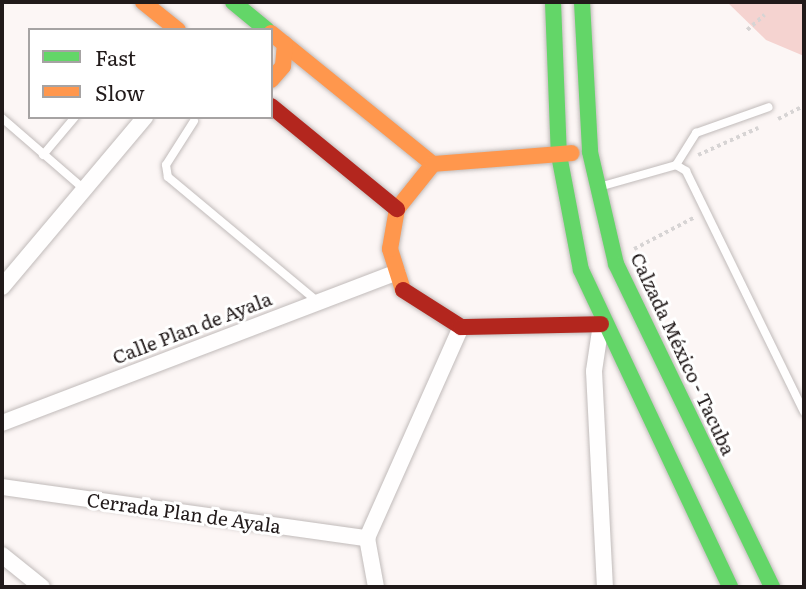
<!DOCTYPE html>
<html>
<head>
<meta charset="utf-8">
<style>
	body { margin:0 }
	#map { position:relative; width:806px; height:589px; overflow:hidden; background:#fcf6f5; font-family:Literata,serif }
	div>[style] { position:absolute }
	.green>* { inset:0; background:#f5d3d0 }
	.path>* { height:3.5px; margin-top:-1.75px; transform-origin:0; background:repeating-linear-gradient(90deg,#d7d4d4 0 3.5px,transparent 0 7px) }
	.roads { filter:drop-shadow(0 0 2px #c1bbba) drop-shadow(0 0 2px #c1bbba) }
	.lane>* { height:8px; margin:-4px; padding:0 4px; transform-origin:4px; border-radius:4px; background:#fffefe }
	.street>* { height:16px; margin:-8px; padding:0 8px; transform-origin:8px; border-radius:8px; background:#fffefe }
	.fast>* { height:16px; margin:-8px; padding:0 8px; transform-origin:8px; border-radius:8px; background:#63d668 }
	.slow>* { height:16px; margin:-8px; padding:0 8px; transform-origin:8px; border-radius:8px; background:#ff974d }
	.jam>* { height:16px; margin:-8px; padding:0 8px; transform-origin:8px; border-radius:8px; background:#b3261e }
	span { translate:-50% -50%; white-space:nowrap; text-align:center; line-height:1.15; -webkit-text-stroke:6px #fff; paint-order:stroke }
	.street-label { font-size:19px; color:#211a1a }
	.frame { position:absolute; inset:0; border:4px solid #211a1a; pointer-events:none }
	.legend { position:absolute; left:28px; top:28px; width:245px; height:91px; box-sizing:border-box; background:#fff; border:2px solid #a6a3a3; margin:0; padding:9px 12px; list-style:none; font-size:21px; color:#211a1a }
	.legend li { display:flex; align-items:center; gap:14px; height:35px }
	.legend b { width:35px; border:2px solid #a6a3a3 }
</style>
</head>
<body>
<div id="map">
	<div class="green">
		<i style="clip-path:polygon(727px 2px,804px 2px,804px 56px,766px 40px)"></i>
	</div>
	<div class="path">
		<i style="left:747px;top:30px;width:23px;rotate:-41deg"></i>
		<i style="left:778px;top:119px;width:29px;rotate:-27deg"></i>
		<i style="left:698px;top:155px;width:66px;rotate:-24.2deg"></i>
		<i style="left:634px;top:249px;width:69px;rotate:-27.7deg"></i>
	</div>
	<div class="roads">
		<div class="lane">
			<i style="left:2px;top:118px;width:108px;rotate:40.9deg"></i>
			<i style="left:194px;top:121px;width:52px;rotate:122.5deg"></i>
			<i style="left:166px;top:165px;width:12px;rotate:81deg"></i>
			<i style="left:168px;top:177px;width:195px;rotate:39.8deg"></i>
			<i style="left:43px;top:155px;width:50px;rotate:-49.9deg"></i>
			<i style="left:676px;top:165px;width:38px;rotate:-58deg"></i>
			<i style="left:696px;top:133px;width:77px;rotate:-19.6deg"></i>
			<i style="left:599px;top:187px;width:80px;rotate:-15.9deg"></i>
			<i style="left:676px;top:165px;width:12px;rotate:31deg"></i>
			<i style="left:686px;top:171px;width:268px;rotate:63.9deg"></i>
		</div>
		<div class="street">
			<i style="left:2px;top:287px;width:222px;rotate:-49.9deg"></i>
			<i style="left:601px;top:324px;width:48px;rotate:98.5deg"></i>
			<i style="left:594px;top:371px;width:216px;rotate:87.1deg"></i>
			<i style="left:2px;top:423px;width:423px;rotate:-20.9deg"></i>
			<i style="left:2px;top:487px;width:369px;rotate:8deg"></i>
			<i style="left:2px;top:555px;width:51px;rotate:38.7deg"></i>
			<i style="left:376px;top:587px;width:50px;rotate:-100.4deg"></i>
			<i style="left:367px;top:538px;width:231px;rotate:-66deg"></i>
		</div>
		<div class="fast">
			<i style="left:233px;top:2px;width:44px;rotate:39.5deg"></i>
			<i style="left:553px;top:2px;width:153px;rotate:87.8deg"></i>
			<i style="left:559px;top:155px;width:117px;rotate:79.2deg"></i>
			<i style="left:581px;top:270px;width:350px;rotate:64.8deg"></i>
			<i style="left:582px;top:2px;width:150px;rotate:86.9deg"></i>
			<i style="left:590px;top:152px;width:115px;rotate:76.9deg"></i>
			<i style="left:616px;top:264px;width:359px;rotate:64.2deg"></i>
		</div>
		<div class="slow">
			<i style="left:143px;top:2px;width:45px;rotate:38.7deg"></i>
			<i style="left:271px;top:33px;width:208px;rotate:39deg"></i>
			<i style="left:271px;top:80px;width:18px;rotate:-49deg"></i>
			<i style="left:283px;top:66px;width:22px;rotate:-85deg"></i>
			<i style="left:403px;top:290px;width:43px;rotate:-107.6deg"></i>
			<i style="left:390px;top:249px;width:41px;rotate:-80.1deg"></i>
			<i style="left:397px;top:209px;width:58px;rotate:-51.3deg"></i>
			<i style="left:433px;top:164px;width:139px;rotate:-4.5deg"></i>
		</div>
		<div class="jam">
			<i style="left:271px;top:106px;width:163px;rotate:39.3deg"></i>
			<i style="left:403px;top:290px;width:69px;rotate:32.5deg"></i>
			<i style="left:461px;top:327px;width:140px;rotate:-1.2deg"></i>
		</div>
	</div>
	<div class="street-label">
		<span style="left:192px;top:328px;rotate:-21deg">Calle Plan de Ayala</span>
		<span style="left:683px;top:354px;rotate:65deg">Calzada México - Tacuba</span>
		<span style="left:184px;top:513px;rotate:8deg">Cerrada Plan de Ayala</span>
	</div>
	<div class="frame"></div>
	<ul class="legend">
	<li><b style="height:9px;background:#63d668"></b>Fast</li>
	<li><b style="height:9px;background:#ff974d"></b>Slow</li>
	</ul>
</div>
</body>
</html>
